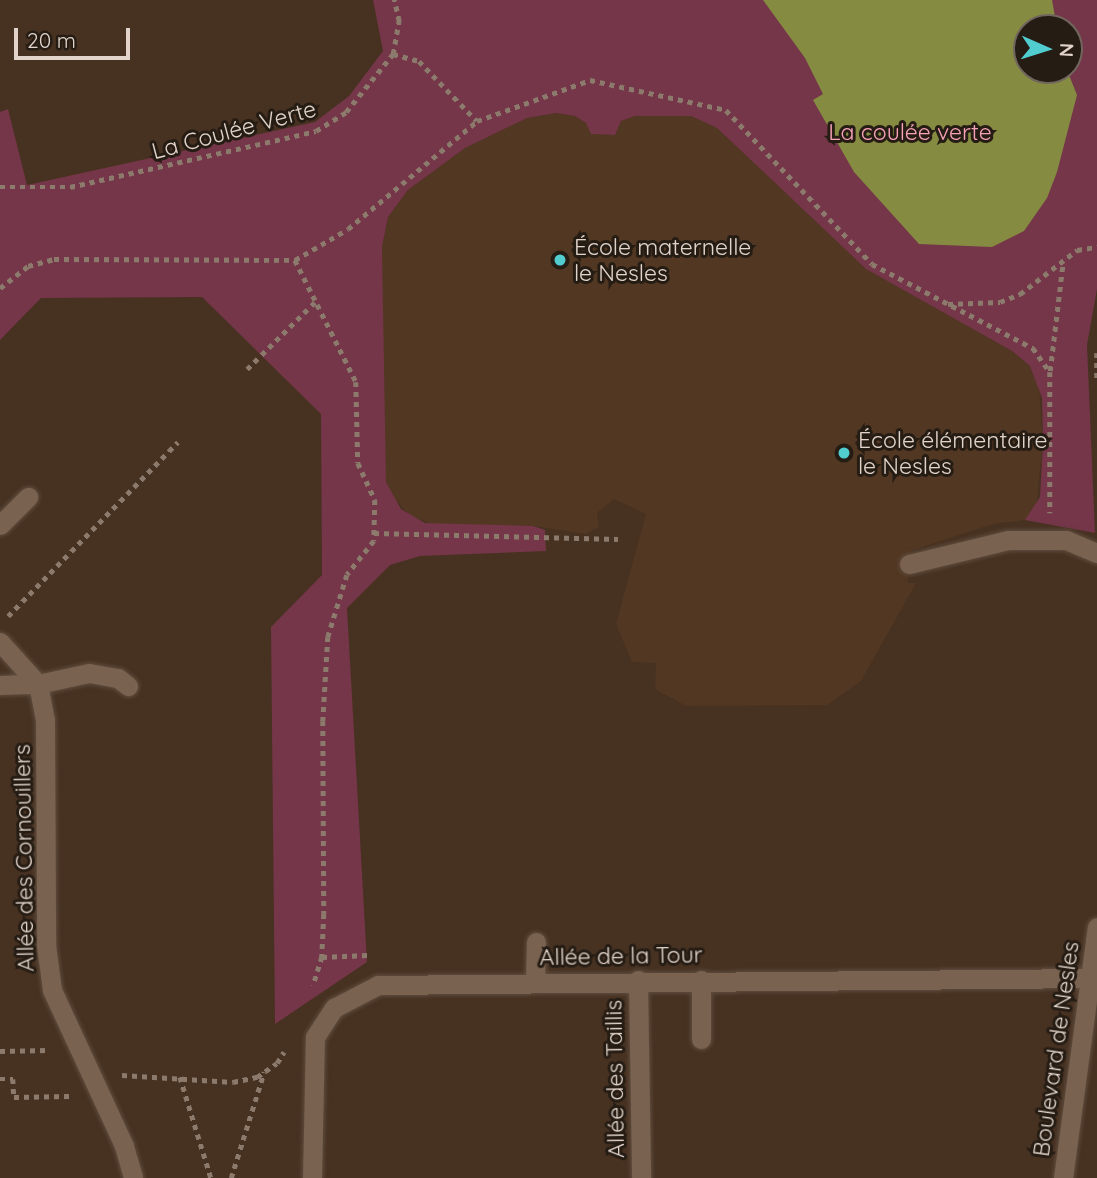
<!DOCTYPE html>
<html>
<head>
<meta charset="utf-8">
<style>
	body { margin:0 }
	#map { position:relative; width:1097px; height:1178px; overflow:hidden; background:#473121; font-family:Quicksand,sans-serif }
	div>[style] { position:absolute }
	.built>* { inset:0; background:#523722 }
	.green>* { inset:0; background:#743648 }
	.water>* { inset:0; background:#858c41 }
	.path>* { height:4.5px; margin-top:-2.25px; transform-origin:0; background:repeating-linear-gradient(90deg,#8c7a6c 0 5px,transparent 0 10px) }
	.roads { filter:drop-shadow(0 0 2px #5f4d3e) drop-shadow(0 0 2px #5f4d3e) }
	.service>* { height:19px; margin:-9.5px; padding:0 9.5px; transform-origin:9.5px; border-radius:9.5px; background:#7a6250 }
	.minor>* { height:19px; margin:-9.5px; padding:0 9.5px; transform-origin:9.5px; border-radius:9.5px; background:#7a6250 }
	.tertiary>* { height:19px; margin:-9.5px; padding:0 9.5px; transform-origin:9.5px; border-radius:9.5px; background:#7a6250 }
	.dots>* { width:19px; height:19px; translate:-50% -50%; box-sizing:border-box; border:4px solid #251c14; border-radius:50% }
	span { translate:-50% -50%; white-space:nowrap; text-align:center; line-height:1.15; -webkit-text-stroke:6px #251c14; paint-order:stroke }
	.street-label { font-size:23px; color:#e2d4ca }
	.park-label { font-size:23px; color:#f7a2b7 }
	.poi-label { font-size:23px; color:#e2d4ca }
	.left { translate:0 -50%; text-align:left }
	.north { position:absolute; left:1013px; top:14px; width:70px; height:70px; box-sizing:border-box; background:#251c14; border:2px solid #71665d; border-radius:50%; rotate:93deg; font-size:19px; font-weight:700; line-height:28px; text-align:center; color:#e2d4ca }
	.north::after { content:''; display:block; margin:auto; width:24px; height:32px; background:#52cdcf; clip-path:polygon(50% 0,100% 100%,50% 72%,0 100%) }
	.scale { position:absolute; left:14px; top:28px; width:116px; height:32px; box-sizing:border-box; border:4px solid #e2d4ca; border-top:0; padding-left:9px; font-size:21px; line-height:24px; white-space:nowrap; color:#e2d4ca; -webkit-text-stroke:5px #251c14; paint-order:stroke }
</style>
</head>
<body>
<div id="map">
	<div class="built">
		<i style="clip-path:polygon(556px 113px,575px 116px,586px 123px,592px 134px,615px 135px,621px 121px,635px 116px,691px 116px,717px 128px,866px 269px,1012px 351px,1030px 366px,1039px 384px,1043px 442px,1036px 510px,1025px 520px,993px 524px,910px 551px,908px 583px,916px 583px,861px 681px,827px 705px,686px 706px,655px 689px,656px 663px,632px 662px,616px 624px,646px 514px,614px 499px,597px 513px,599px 527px,586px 534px,533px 526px,431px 524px,409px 515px,389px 492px,384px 472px,382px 247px,388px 217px,408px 190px,465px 148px,527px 118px)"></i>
	</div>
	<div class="green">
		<i style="clip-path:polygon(evenodd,373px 0,1097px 0,1097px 289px,1087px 345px,1095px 533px,1025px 520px,1040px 497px,1043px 442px,1042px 398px,1030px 366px,1012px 351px,866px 269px,717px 128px,691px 116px,635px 116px,621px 121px,615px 135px,591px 134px,586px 123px,575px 116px,556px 113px,527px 118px,465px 148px,408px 190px,388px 217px,382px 247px,386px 482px,401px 509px,425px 523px,533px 526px,545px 530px,546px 551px,420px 556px,390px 565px,347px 608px,367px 962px,275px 1024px,271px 627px,322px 575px,321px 414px,202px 297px,41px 298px,0 340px,0 112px,8px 109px,27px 185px,315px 122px,349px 96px,383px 51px,373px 0,1027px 28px,1069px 28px,1069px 70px,1027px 70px,1027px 28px)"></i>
	</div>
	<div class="water">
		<i style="clip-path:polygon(763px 0,1052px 0,1057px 28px,1027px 28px,1027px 70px,1067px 70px,1077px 95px,1057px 172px,1047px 198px,1024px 231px,992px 247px,919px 244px,854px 172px,813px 100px,823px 94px,805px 58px)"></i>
	</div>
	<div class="path">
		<i style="left:393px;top:54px;width:27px;rotate:15deg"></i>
		<i style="left:419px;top:61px;width:83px;rotate:46deg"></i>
		<i style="left:0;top:187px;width:70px"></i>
		<i style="left:70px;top:187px;width:252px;rotate:-12.8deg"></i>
		<i style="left:316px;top:131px;width:36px;rotate:-32deg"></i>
		<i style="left:346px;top:112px;width:75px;rotate:-51deg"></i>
		<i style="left:393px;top:54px;width:34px;rotate:-80deg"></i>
		<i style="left:399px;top:21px;width:22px;rotate:-103deg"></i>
		<i style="left:295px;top:260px;width:136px;rotate:63.4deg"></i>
		<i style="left:356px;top:382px;width:81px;rotate:88.6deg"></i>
		<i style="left:358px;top:463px;width:41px;rotate:65.3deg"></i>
		<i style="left:375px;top:500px;width:41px;rotate:91.4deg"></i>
		<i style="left:374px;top:541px;width:43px;rotate:128.5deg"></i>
		<i style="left:347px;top:575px;width:65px;rotate:107deg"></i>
		<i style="left:328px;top:637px;width:84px;rotate:93.4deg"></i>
		<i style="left:323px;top:721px;width:193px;rotate:89.7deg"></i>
		<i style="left:324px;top:914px;width:43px;rotate:92.7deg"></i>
		<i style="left:322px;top:957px;width:30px;rotate:107deg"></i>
		<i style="left:0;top:288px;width:36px;rotate:-38deg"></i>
		<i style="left:28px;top:266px;width:27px;rotate:-15deg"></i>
		<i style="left:54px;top:259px;width:241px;rotate:0.2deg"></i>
		<i style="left:295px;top:260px;width:61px;rotate:-30.3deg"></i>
		<i style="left:348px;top:229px;width:168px;rotate:-39.9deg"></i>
		<i style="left:477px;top:121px;width:120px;rotate:-19.9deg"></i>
		<i style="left:590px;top:80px;width:139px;rotate:12.4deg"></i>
		<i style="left:726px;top:110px;width:212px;rotate:46.5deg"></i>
		<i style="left:872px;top:264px;width:182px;rotate:27.6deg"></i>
		<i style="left:1033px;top:348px;width:29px;rotate:55deg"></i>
		<i style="left:1050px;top:372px;width:141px;rotate:90deg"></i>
		<i style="left:948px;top:304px;width:52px;rotate:-2.2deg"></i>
		<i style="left:1000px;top:302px;width:22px;rotate:-22deg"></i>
		<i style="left:1020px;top:294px;width:72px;rotate:-37.7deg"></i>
		<i style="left:1077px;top:250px;width:20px;rotate:-9deg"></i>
		<i style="left:1097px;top:353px;width:25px;rotate:90deg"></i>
		<i style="left:247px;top:369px;width:95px;rotate:-44.6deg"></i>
		<i style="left:1050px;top:371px;width:110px;rotate:-83.2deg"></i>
		<i style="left:374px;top:533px;width:244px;rotate:1.4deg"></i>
		<i style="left:8px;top:616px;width:243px;rotate:-45.7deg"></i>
		<i style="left:322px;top:957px;width:46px;rotate:-2.5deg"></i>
		<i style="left:0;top:1051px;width:48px;rotate:-1.2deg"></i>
		<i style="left:122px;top:1075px;width:111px;rotate:3.6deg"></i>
		<i style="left:233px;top:1082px;width:25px;rotate:-12deg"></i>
		<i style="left:257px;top:1077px;width:24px;rotate:-35deg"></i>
		<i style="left:277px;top:1063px;width:13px;rotate:-58deg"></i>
		<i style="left:180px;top:1077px;width:106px;rotate:72.9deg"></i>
		<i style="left:0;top:1079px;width:13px"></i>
		<i style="left:13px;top:1079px;width:18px;rotate:87deg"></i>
		<i style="left:14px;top:1097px;width:55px;rotate:-1deg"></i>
		<i style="left:231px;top:1178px;width:111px;rotate:-72.7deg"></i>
	</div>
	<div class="roads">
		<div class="service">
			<i style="left:0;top:525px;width:40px;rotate:-45deg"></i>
			<i style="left:909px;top:564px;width:102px;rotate:-13.6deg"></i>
			<i style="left:1008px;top:540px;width:58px"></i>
			<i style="left:1066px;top:540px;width:34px;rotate:23deg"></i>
			<i style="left:0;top:642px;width:57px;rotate:47.9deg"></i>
			<i style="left:38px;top:684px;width:52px;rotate:-12.2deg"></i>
			<i style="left:89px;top:673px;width:29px;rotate:10deg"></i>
			<i style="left:118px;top:678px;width:13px;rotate:39deg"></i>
			<i style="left:638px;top:980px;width:198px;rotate:89.1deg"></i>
			<i style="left:701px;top:980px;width:59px;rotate:90deg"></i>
			<i style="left:535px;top:982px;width:40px;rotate:-88.6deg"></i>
		</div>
		<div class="minor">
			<i style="left:0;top:685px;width:38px;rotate:-2deg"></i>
			<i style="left:38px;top:684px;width:37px;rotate:79deg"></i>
			<i style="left:45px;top:720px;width:225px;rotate:89.7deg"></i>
			<i style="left:46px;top:945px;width:45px;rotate:82.4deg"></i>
			<i style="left:52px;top:990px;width:172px;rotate:65.2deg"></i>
			<i style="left:124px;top:1146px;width:33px;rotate:74deg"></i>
			<i style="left:312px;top:1178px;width:141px;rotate:-88.8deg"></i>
			<i style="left:315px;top:1037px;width:35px;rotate:-57deg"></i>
			<i style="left:334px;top:1008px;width:50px;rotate:-27.6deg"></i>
			<i style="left:378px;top:985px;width:712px;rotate:-0.56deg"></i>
		</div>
		<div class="tertiary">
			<i style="left:1063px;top:1178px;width:253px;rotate:-82.3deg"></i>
		</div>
	</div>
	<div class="dots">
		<i style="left:560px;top:260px;background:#52cdcf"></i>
		<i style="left:844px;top:453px;background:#52cdcf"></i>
	</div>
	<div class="street-label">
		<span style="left:234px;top:130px;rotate:-15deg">La Coulée Verte</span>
		<span style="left:24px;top:858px;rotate:-91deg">Allée des Cornouillers</span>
		<span style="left:621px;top:956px;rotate:-1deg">Allée de la Tour</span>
		<span style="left:1056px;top:1049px;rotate:-82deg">Boulevard de Nesles</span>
		<span style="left:615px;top:1079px;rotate:-91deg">Allée des Taillis</span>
	</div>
	<div class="park-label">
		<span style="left:910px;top:132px">La coulée verte</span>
	</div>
	<div class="poi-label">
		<span class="left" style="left:574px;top:260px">École maternelle<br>le Nesles</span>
		<span class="left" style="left:858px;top:453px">École élémentaire<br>le Nesles</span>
	</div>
	<div class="north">N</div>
	<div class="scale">20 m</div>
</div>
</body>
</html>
